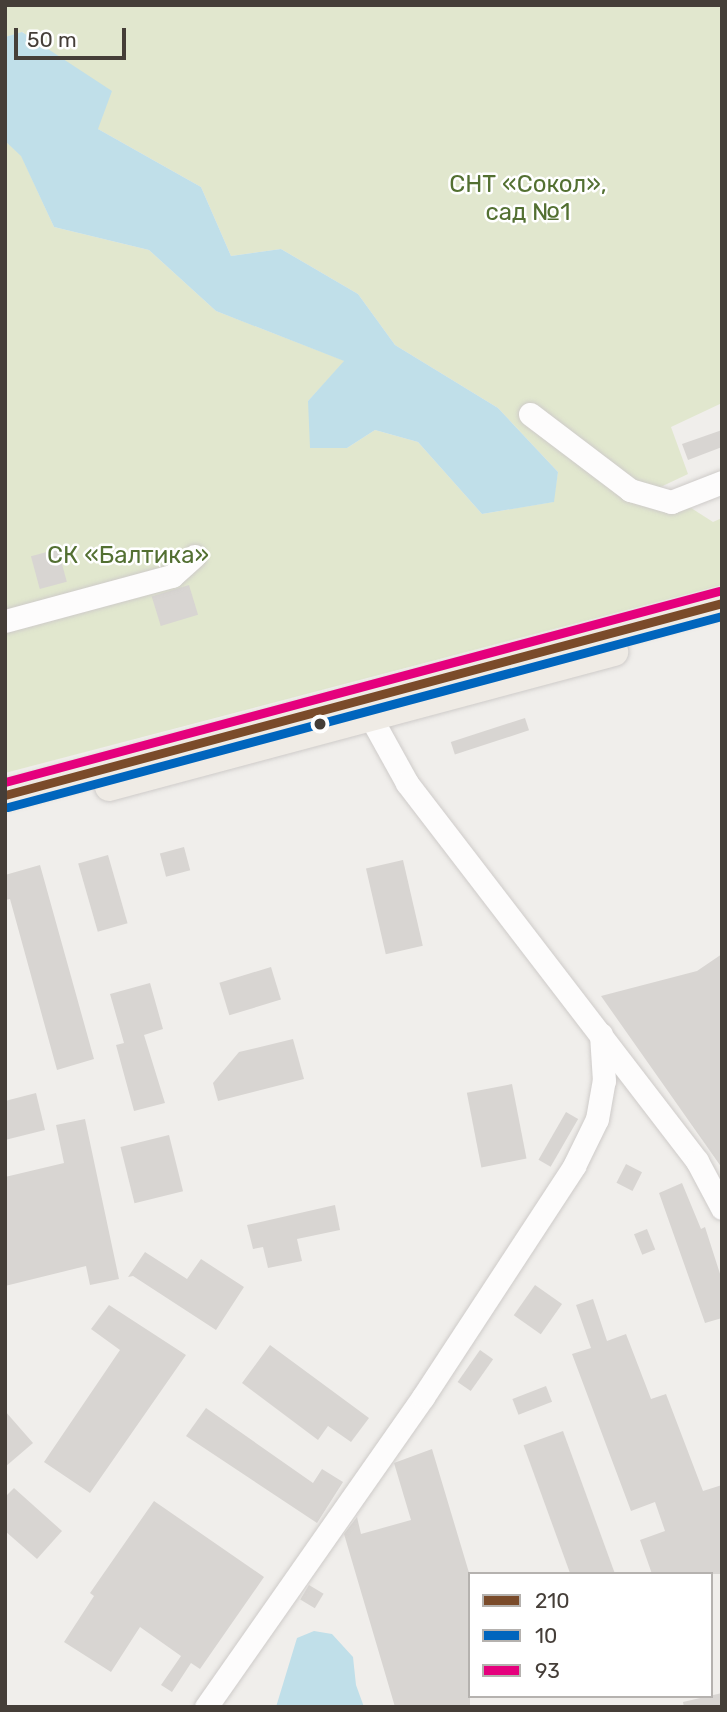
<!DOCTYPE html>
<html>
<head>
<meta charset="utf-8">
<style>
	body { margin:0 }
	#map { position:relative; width:727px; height:1712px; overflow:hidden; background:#f0eeeb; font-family:Rubik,sans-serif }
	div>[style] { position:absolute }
	.green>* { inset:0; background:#e1e7ce }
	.water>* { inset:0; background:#c0dfe9 }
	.building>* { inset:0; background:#d8d5d2; transform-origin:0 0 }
	.roads { filter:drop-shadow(0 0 2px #cecbc9) drop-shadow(0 0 2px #cecbc9) }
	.minor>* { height:23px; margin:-11.5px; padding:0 11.5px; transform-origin:11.5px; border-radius:11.5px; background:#fdfcfc }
	.major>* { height:28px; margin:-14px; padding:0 14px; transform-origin:14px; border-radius:14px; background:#efebe5 }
	.bus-1>* { height:9px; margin:-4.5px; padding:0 4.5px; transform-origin:4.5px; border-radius:4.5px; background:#7a4b2a }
	.bus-2>* { height:9px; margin:-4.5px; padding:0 4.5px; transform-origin:4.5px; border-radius:4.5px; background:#0065bd }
	.bus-3>* { height:9px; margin:-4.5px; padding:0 4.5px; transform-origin:4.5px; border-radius:4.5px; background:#e5007d }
	.dots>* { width:19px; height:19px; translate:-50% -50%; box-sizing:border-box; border:4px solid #fff; border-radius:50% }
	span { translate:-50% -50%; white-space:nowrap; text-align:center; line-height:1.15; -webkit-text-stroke:5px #fff; paint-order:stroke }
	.park-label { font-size:24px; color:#537032 }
	.frame { position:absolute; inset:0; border:7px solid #453e38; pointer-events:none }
	.legend { position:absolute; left:468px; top:1572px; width:245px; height:126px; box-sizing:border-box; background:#fff; border:2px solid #b5b2af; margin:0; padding:9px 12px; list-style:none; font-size:21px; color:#453e38 }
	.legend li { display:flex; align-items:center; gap:14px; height:35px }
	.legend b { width:35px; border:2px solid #b5b2af }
	.scale { position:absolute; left:14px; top:28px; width:112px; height:32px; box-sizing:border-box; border:4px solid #453e38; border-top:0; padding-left:9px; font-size:21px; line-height:24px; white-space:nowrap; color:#453e38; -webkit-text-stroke:5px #fff; paint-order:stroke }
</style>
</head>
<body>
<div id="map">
	<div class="green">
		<i style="clip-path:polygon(5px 5px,722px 5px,722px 403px,671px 427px,688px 474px,629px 502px,673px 510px,688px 506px,713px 522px,722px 518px,722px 585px,5px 773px,5px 141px,21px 155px,54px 227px,149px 250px,216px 311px,345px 361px,308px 401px,347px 448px,375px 430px,418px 442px,482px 514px,553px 502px,558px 472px,498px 408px,395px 345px,358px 294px,281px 249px,231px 256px,201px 187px,98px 129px,23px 32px,5px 37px)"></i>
	</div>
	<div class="water">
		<i style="clip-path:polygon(22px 32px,112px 91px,98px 129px,201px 187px,231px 256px,281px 249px,358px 294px,395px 345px,498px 408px,558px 472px,554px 502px,482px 514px,418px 442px,375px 430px,347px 448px,310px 448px,308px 401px,344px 361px,216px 311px,149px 250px,54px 227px,21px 156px,5px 141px,5px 37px)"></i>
		<i style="clip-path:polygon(314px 1631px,332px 1634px,353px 1657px,356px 1685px,364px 1707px,276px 1707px,297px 1638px)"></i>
	</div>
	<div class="building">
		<i style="clip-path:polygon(722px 430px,722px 447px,688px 460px,682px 444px)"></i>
		<i style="left:58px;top:549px;width:34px;height:28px;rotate:75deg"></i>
		<i style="left:189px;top:585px;width:31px;height:39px;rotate:73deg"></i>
		<i style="left:525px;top:718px;width:13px;height:78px;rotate:72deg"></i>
		<i style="left:184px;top:847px;width:24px;height:25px;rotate:75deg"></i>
		<i style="left:108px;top:855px;width:71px;height:31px;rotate:74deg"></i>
		<i style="left:403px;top:860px;width:88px;height:38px;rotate:77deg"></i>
		<i style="clip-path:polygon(40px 865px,94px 1059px,57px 1070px,10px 899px,5px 900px,5px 875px)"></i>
		<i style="clip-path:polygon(722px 954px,722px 1168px,601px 996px,697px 971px)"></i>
		<i style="left:271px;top:967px;width:34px;height:54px;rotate:73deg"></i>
		<i style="clip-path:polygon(150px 983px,163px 1029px,144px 1035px,165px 1103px,134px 1111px,116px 1045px,124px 1043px,110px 994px)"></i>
		<i style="clip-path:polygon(293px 1039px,304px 1079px,218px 1101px,213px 1083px,239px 1052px)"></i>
		<i style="left:512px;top:1084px;width:76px;height:46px;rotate:79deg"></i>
		<i style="clip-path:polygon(36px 1093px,45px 1130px,5px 1140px,5px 1101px)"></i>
		<i style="left:566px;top:1112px;width:14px;height:55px;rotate:30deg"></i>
		<i style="clip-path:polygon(85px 1119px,119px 1279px,90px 1285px,86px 1266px,5px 1286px,5px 1177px,64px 1163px,56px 1125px)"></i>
		<i style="left:169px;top:1135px;width:58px;height:50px;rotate:76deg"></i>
		<i style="left:626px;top:1164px;width:18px;height:21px;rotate:27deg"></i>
		<i style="clip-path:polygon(682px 1183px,701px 1229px,705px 1227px,722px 1280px,722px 1318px,705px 1323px,659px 1193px)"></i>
		<i style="clip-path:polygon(335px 1205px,340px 1230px,297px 1239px,302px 1261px,268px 1268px,263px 1247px,253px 1249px,247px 1225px)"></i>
		<i style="left:647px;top:1229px;width:22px;height:14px;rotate:68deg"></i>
		<i style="clip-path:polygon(145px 1252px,187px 1279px,201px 1259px,244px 1287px,216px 1330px,133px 1276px,128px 1277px)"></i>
		<i style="left:535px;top:1285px;width:33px;height:37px;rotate:35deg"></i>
		<i style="clip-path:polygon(593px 1299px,607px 1341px,626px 1334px,651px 1399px,666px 1394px,703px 1491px,722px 1485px,722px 1574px,652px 1574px,640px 1540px,665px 1531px,655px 1502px,631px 1511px,572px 1354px,591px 1348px,576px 1305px)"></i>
		<i style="clip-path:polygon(109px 1305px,186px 1355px,90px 1493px,44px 1462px,120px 1350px,91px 1329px)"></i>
		<i style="clip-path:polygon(270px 1345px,369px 1418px,351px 1442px,328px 1426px,318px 1440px,242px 1383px)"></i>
		<i style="left:480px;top:1350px;width:16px;height:39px;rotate:35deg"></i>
		<i style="left:546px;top:1386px;width:17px;height:36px;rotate:69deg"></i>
		<i style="clip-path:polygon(206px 1408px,313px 1483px,322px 1469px,343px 1482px,317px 1523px,186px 1436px)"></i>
		<i style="clip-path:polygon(5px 1411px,33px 1443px,5px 1467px)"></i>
		<i style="left:563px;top:1431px;width:152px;height:42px;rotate:70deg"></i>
		<i style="clip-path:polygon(432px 1449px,470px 1576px,470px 1707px,395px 1707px,344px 1534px,357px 1517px,361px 1534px,411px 1520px,394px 1463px)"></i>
		<i style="clip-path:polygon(14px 1488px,62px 1531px,37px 1559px,5px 1531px,5px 1497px)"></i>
		<i style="clip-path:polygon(154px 1501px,264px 1577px,200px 1669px,191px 1663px,172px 1692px,161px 1685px,181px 1656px,140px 1627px,111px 1672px,64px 1642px,94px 1596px,90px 1593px)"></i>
		<i style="left:309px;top:1585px;width:17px;height:17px;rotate:31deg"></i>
		<i style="clip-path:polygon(722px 1693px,722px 1707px,684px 1707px,683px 1702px)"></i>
	</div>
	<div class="roads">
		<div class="minor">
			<i style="left:530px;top:414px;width:126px;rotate:37.2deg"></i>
			<i style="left:630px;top:490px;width:43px;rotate:16.3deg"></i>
			<i style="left:671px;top:502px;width:55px;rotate:-21.4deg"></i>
			<i style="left:5px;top:621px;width:173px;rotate:-15.1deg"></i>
			<i style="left:172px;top:576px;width:30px;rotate:-42deg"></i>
			<i style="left:371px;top:718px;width:74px;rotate:61deg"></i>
			<i style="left:407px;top:783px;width:476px;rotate:52.5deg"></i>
			<i style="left:697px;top:1161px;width:53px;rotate:62deg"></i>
			<i style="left:206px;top:1707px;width:378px;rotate:-55deg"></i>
			<i style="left:423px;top:1397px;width:276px;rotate:-56.8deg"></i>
			<i style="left:574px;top:1166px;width:52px;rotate:-63.9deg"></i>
			<i style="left:597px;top:1119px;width:39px;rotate:-80deg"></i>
			<i style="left:604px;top:1081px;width:47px;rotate:-93.7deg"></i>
		</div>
		<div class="major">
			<i style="left:109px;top:787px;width:523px;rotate:-14.97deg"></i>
			<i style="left:5px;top:795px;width:742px;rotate:-14.99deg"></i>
		</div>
	</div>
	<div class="bus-1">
		<i style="left:5px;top:795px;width:742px;rotate:-14.99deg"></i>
	</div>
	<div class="bus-2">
		<i style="left:8px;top:807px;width:739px;rotate:-14.98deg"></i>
	</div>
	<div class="bus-3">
		<i style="left:5px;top:782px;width:739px;rotate:-14.98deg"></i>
	</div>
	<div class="dots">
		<i style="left:320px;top:724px;background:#453e38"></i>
	</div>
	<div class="park-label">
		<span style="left:528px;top:199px">СНТ «Сокол»,<br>сад №1</span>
		<span style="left:128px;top:556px">СК «Балтика»</span>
	</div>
	<div class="frame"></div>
	<ul class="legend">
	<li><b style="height:9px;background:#7a4b2a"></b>210</li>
	<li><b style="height:9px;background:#0065bd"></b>10</li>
	<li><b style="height:9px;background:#e5007d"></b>93</li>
	</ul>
	<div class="scale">50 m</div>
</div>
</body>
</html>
